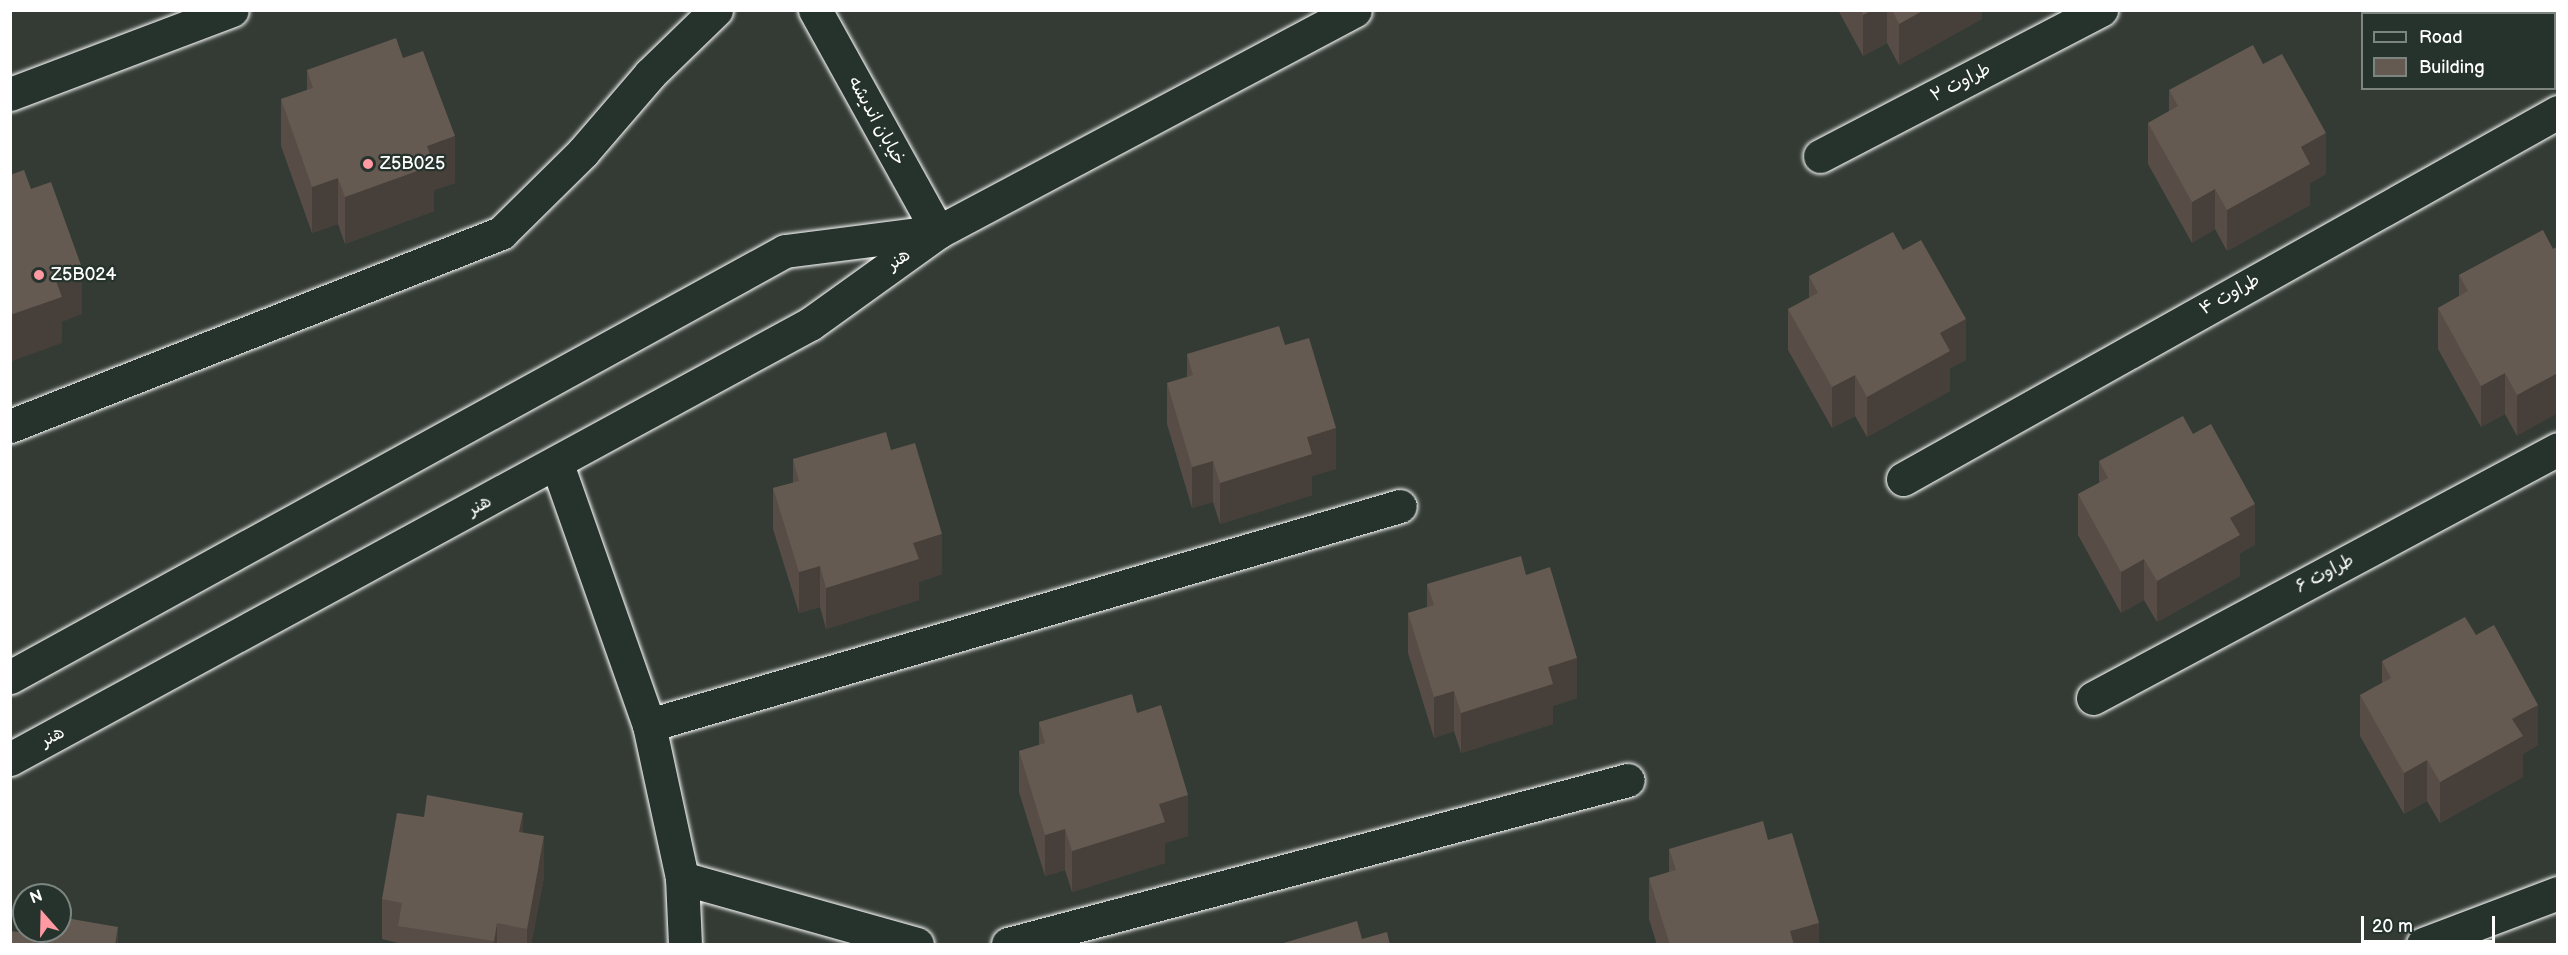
<!DOCTYPE html>
<html>
<head>
<meta charset="utf-8">
<style>
	body { margin:0 }
	#map { position:relative; width:2568px; height:955px; overflow:hidden; background:#333b34; font-family:"Balsamiq Sans","Playpen Sans Arabic",sans-serif }
	div>[style] { position:absolute }
	.roads { filter:drop-shadow(0 0 2px #fff) drop-shadow(0 0 2px #fff) }
	.minor>* { height:33px; margin:-16.5px; padding:0 16.5px; transform-origin:16.5px; border-radius:16.5px; background:#26332d }
	.tertiary>* { height:33px; margin:-16.5px; padding:0 16.5px; transform-origin:16.5px; border-radius:16.5px; background:#26332d }
	.wall>* { inset:0; background:#574d46 }
	.shaded-wall>* { inset:0; background:#473f39 }
	.building>* { inset:0; background:#655a51 }
	.dots>* { width:16px; height:16px; translate:-50% -50%; box-sizing:border-box; border:3px solid #26332d; border-radius:50% }
	span { translate:-50% -50%; white-space:nowrap; text-align:center; line-height:1.15; -webkit-text-stroke:4.5px #26332d; paint-order:stroke }
	.street-label { font-size:18px; color:#fff }
	.poi-label { font-size:18px; color:#fff }
	.left { translate:0 -50%; text-align:left }
	.frame { position:absolute; inset:0; border:12px solid #fff; pointer-events:none }
	.legend { position:absolute; left:2361px; top:12px; width:195px; height:78px; box-sizing:border-box; background:#26332d; border:2px solid #7d8581; margin:0; padding:8px 10px; list-style:none; font-size:18px; color:#fff }
	.legend li { display:flex; align-items:center; gap:12px; height:30px }
	.legend b { width:30px; border:2px solid #7d8581 }
	.north { position:absolute; left:12px; top:883px; width:60px; height:60px; box-sizing:border-box; background:#26332d; border:2px solid #7d8581; border-radius:50%; rotate:340deg; font-size:16px; font-weight:700; line-height:24px; text-align:center; color:#fff }
	.north::after { content:''; display:block; margin:auto; width:21px; height:27px; background:#ff9aa2; clip-path:polygon(50% 0,100% 100%,50% 72%,0 100%) }
	.scale { position:absolute; left:2361px; top:916px; width:134px; height:27px; box-sizing:border-box; border:3px solid #fff; border-top:0; padding-left:8px; font-size:18px; line-height:21px; white-space:nowrap; color:#fff; -webkit-text-stroke:4px #26332d; paint-order:stroke }
</style>
</head>
<body>
<div id="map">
	<div class="roads">
		<div class="minor">
			<i style="left:815px;top:10px;width:254px;rotate:61deg"></i>
			<i style="left:10px;top:94px;width:237px;rotate:-20.7deg"></i>
			<i style="left:1820px;top:156px;width:317px;rotate:-27.5deg"></i>
			<i style="left:10px;top:426px;width:528px;rotate:-21.46deg"></i>
			<i style="left:501px;top:233px;width:115px;rotate:-44.6deg"></i>
			<i style="left:583px;top:152px;width:103px;rotate:-49.3deg"></i>
			<i style="left:650px;top:74px;width:92px;rotate:-44.1deg"></i>
			<i style="left:557px;top:464px;width:277px;rotate:70.6deg"></i>
			<i style="left:649px;top:725px;width:157px;rotate:77.8deg"></i>
			<i style="left:682px;top:878px;width:66px;rotate:87.4deg"></i>
			<i style="left:1903px;top:479px;width:751px;rotate:-29.26deg"></i>
			<i style="left:2093px;top:698px;width:527px;rotate:-28.17deg"></i>
			<i style="left:649px;top:725px;width:782px;rotate:-16.26deg"></i>
			<i style="left:682px;top:878px;width:244px;rotate:15.7deg"></i>
			<i style="left:1008px;top:944px;width:641px;rotate:-14.82deg"></i>
		</div>
		<div class="tertiary">
			<i style="left:10px;top:677px;width:884px;rotate:-28.8deg"></i>
			<i style="left:785px;top:251px;width:149px;rotate:-7.3deg"></i>
			<i style="left:10px;top:759px;width:911px;rotate:-28.54deg"></i>
			<i style="left:810px;top:324px;width:158px;rotate:-35.7deg"></i>
			<i style="left:938px;top:232px;width:472px;rotate:-28deg"></i>
			<i style="left:2423px;top:944px;width:144px;rotate:-20.7deg"></i>
		</div>
	</div>
	<div class="wall">
		<i style="clip-path:polygon(1838px 10px,1982px 10px,1982px 19px,1899px 65px,1887px 43px,1863px 56px)"></i>
		<i style="clip-path:polygon(2533px 10px,2558px 10px,2554px 14px,2534px 14px)"></i>
		<i style="clip-path:polygon(403px 58px,455px 183px,434px 190px,434px 211px,345px 244px,338px 224px,312px 233px,281px 146px,281px 99px,307px 90px,307px 70px)"></i>
		<i style="clip-path:polygon(2169px 90px,2326px 174px,2310px 183px,2310px 205px,2227px 251px,2215px 229px,2192px 243px,2148px 164px,2148px 123px,2169px 111px)"></i>
		<i style="clip-path:polygon(2543px 230px,2517px 436px,2505px 414px,2481px 427px,2438px 349px,2438px 308px,2459px 296px,2459px 275px)"></i>
		<i style="clip-path:polygon(1809px 276px,1966px 360px,1950px 368px,1950px 391px,1867px 437px,1855px 416px,1832px 428px,1788px 350px,1788px 309px,1809px 298px)"></i>
		<i style="clip-path:polygon(1285px 345px,1336px 469px,1312px 476px,1312px 495px,1220px 524px,1213px 502px,1192px 508px,1167px 424px,1167px 383px,1187px 377px,1187px 354px)"></i>
		<i style="clip-path:polygon(891px 450px,942px 574px,919px 582px,919px 600px,826px 629px,820px 607px,799px 613px,773px 529px,773px 488px,793px 483px,793px 459px)"></i>
		<i style="clip-path:polygon(2099px 461px,2255px 545px,2240px 553px,2240px 576px,2157px 622px,2144px 600px,2121px 613px,2078px 535px,2078px 494px,2099px 483px)"></i>
		<i style="clip-path:polygon(1526px 575px,1577px 698px,1553px 706px,1553px 724px,1461px 753px,1454px 731px,1434px 738px,1408px 653px,1408px 613px,1427px 607px,1427px 584px)"></i>
		<i style="clip-path:polygon(2382px 661px,2538px 745px,2523px 754px,2523px 777px,2440px 823px,2427px 801px,2404px 814px,2360px 736px,2360px 695px,2382px 683px)"></i>
		<i style="clip-path:polygon(1137px 713px,1188px 836px,1165px 843px,1165px 863px,1072px 892px,1065px 870px,1045px 876px,1019px 792px,1019px 751px,1039px 745px,1039px 722px)"></i>
		<i style="clip-path:polygon(523px 832px,544px 877px,531px 945px,398px 945px,398px 943px,382px 939px,382px 899px)"></i>
		<i style="clip-path:polygon(1768px 840px,1819px 945px,1657px 945px,1649px 919px,1649px 878px,1669px 872px,1669px 849px)"></i>
	</div>
	<div class="shaded-wall">
		<i style="clip-path:polygon(1872px 10px,1887px 10px,1887px 43px,1863px 56px,1863px 15px)"></i>
		<i style="clip-path:polygon(1924px 10px,1982px 10px,1982px 19px,1899px 65px,1899px 24px)"></i>
		<i style="clip-path:polygon(2549px 10px,2558px 10px,2558px 35px,2554px 37px,2554px 14px,2549px 14px)"></i>
		<i style="clip-path:polygon(2326px 133px,2326px 174px,2310px 183px,2310px 205px,2227px 251px,2227px 210px,2301px 147px)"></i>
		<i style="clip-path:polygon(455px 136px,455px 183px,434px 190px,434px 211px,345px 244px,345px 197px,427px 146px)"></i>
		<i style="clip-path:polygon(338px 178px,338px 224px,312px 233px,312px 187px)"></i>
		<i style="clip-path:polygon(2215px 189px,2215px 229px,2192px 243px,2192px 202px)"></i>
		<i style="clip-path:polygon(82px 268px,82px 314px,62px 322px,62px 343px,10px 362px,10px 315px,55px 278px)"></i>
		<i style="clip-path:polygon(1966px 319px,1966px 360px,1950px 368px,1950px 391px,1867px 437px,1867px 397px,1940px 333px)"></i>
		<i style="clip-path:polygon(2505px 373px,2505px 414px,2481px 427px,2481px 386px)"></i>
		<i style="clip-path:polygon(2558px 373px,2558px 413px,2517px 436px,2517px 395px)"></i>
		<i style="clip-path:polygon(1855px 375px,1855px 416px,1832px 428px,1832px 387px)"></i>
		<i style="clip-path:polygon(1336px 428px,1336px 469px,1312px 476px,1312px 495px,1220px 524px,1220px 483px,1307px 437px)"></i>
		<i style="clip-path:polygon(1213px 461px,1213px 502px,1192px 508px,1192px 467px)"></i>
		<i style="clip-path:polygon(2255px 504px,2255px 545px,2240px 553px,2240px 576px,2157px 622px,2157px 581px,2230px 518px)"></i>
		<i style="clip-path:polygon(942px 534px,942px 574px,919px 582px,919px 600px,826px 629px,826px 588px,913px 543px)"></i>
		<i style="clip-path:polygon(2144px 559px,2144px 600px,2121px 613px,2121px 572px)"></i>
		<i style="clip-path:polygon(820px 566px,820px 607px,799px 613px,799px 572px)"></i>
		<i style="clip-path:polygon(1577px 658px,1577px 698px,1553px 706px,1553px 724px,1461px 753px,1461px 713px,1548px 667px)"></i>
		<i style="clip-path:polygon(1454px 691px,1454px 731px,1434px 738px,1434px 697px)"></i>
		<i style="clip-path:polygon(2538px 705px,2538px 745px,2523px 754px,2523px 777px,2440px 823px,2440px 782px,2512px 719px)"></i>
		<i style="clip-path:polygon(2427px 760px,2427px 801px,2404px 814px,2404px 773px)"></i>
		<i style="clip-path:polygon(1188px 795px,1188px 836px,1165px 843px,1165px 863px,1072px 892px,1072px 851px,1159px 804px)"></i>
		<i style="clip-path:polygon(523px 813px,523px 853px,519px 832px)"></i>
		<i style="clip-path:polygon(1065px 829px,1065px 870px,1045px 876px,1045px 835px)"></i>
		<i style="clip-path:polygon(544px 836px,544px 877px,531px 945px,527px 945px,527px 929px)"></i>
		<i style="clip-path:polygon(497px 923px,497px 945px,494px 945px,494px 941px)"></i>
		<i style="clip-path:polygon(1819px 923px,1819px 945px,1790px 945px,1790px 931px)"></i>
		<i style="clip-path:polygon(118px 927px,118px 945px,115px 945px)"></i>
	</div>
	<div class="building">
		<i style="clip-path:polygon(1861px 10px,1872px 10px,1863px 15px)"></i>
		<i style="clip-path:polygon(1892px 10px,1924px 10px,1899px 24px)"></i>
		<i style="clip-path:polygon(396px 38px,403px 58px,423px 51px,455px 136px,427px 146px,434px 165px,345px 197px,338px 178px,312px 187px,281px 99px,313px 88px,307px 70px)"></i>
		<i style="clip-path:polygon(2253px 45px,2263px 64px,2282px 54px,2326px 133px,2301px 147px,2310px 164px,2227px 210px,2215px 189px,2192px 202px,2148px 123px,2178px 106px,2169px 90px)"></i>
		<i style="clip-path:polygon(24px 170px,31px 189px,51px 182px,82px 268px,55px 278px,62px 297px,10px 315px,10px 175px)"></i>
		<i style="clip-path:polygon(2543px 230px,2553px 249px,2558px 246px,2558px 373px,2517px 395px,2505px 373px,2481px 386px,2438px 308px,2468px 291px,2459px 275px)"></i>
		<i style="clip-path:polygon(1893px 232px,1903px 250px,1921px 240px,1966px 319px,1940px 333px,1950px 351px,1867px 397px,1855px 375px,1832px 387px,1788px 309px,1818px 293px,1809px 276px)"></i>
		<i style="clip-path:polygon(1279px 326px,1285px 345px,1309px 338px,1336px 428px,1307px 437px,1312px 454px,1220px 483px,1213px 461px,1192px 467px,1167px 383px,1193px 375px,1187px 354px)"></i>
		<i style="clip-path:polygon(2183px 416px,2193px 434px,2211px 424px,2255px 504px,2230px 518px,2240px 535px,2157px 581px,2144px 559px,2121px 572px,2078px 494px,2108px 478px,2099px 461px)"></i>
		<i style="clip-path:polygon(886px 432px,891px 450px,915px 443px,942px 534px,913px 543px,919px 559px,826px 588px,820px 566px,799px 572px,773px 488px,799px 481px,793px 459px)"></i>
		<i style="clip-path:polygon(1521px 556px,1526px 575px,1550px 567px,1577px 658px,1548px 667px,1553px 684px,1461px 713px,1454px 691px,1434px 697px,1408px 613px,1434px 605px,1427px 584px)"></i>
		<i style="clip-path:polygon(2465px 617px,2476px 635px,2494px 625px,2538px 705px,2512px 719px,2523px 736px,2440px 782px,2427px 760px,2404px 773px,2360px 695px,2391px 678px,2382px 661px)"></i>
		<i style="clip-path:polygon(1132px 694px,1137px 713px,1161px 705px,1188px 795px,1159px 804px,1165px 822px,1072px 851px,1065px 829px,1045px 835px,1019px 751px,1045px 743px,1039px 722px)"></i>
		<i style="clip-path:polygon(427px 795px,523px 813px,519px 832px,544px 836px,527px 929px,497px 923px,494px 941px,398px 926px,402px 903px,382px 899px,397px 813px,424px 817px)"></i>
		<i style="clip-path:polygon(1763px 821px,1768px 840px,1792px 833px,1819px 923px,1790px 931px,1794px 945px,1670px 945px,1649px 878px,1676px 870px,1669px 849px)"></i>
		<i style="clip-path:polygon(23px 910px,24px 910px,24px 931px,60px 931px,60px 917px,118px 927px,115px 945px,10px 945px,10px 931px,19px 932px)"></i>
		<i style="clip-path:polygon(1357px 921px,1362px 939px,1387px 932px,1390px 945px,1277px 945px)"></i>
	</div>
	<div class="dots">
		<i style="left:368px;top:164px;background:#ff9aa2"></i>
		<i style="left:39px;top:275px;background:#ff9aa2"></i>
	</div>
	<div class="street-label">
		<span style="left:1961px;top:83px;rotate:-27deg">طراوت ۲</span>
		<span style="left:876px;top:121px;rotate:61deg">خیابان اندیشه</span>
		<span style="left:899px;top:260px;rotate:-36deg">هنر</span>
		<span style="left:2230px;top:295px;rotate:-29deg">طراوت ۴</span>
		<span style="left:480px;top:506px;rotate:-28deg">هنر</span>
		<span style="left:2325px;top:574px;rotate:-28deg">طراوت ۶</span>
		<span style="left:53px;top:737px;rotate:-28deg">هنر</span>
	</div>
	<div class="poi-label">
		<span class="left" style="left:380px;top:164px">Z5B025</span>
		<span class="left" style="left:51px;top:275px">Z5B024</span>
	</div>
	<div class="frame"></div>
	<ul class="legend">
	<li><b style="height:8px;background:#26332d"></b>Road</li>
	<li><b style="height:16px;background:#655a51"></b>Building</li>
	</ul>
	<div class="north">N</div>
	<div class="scale">20 m</div>
</div>
</body>
</html>
